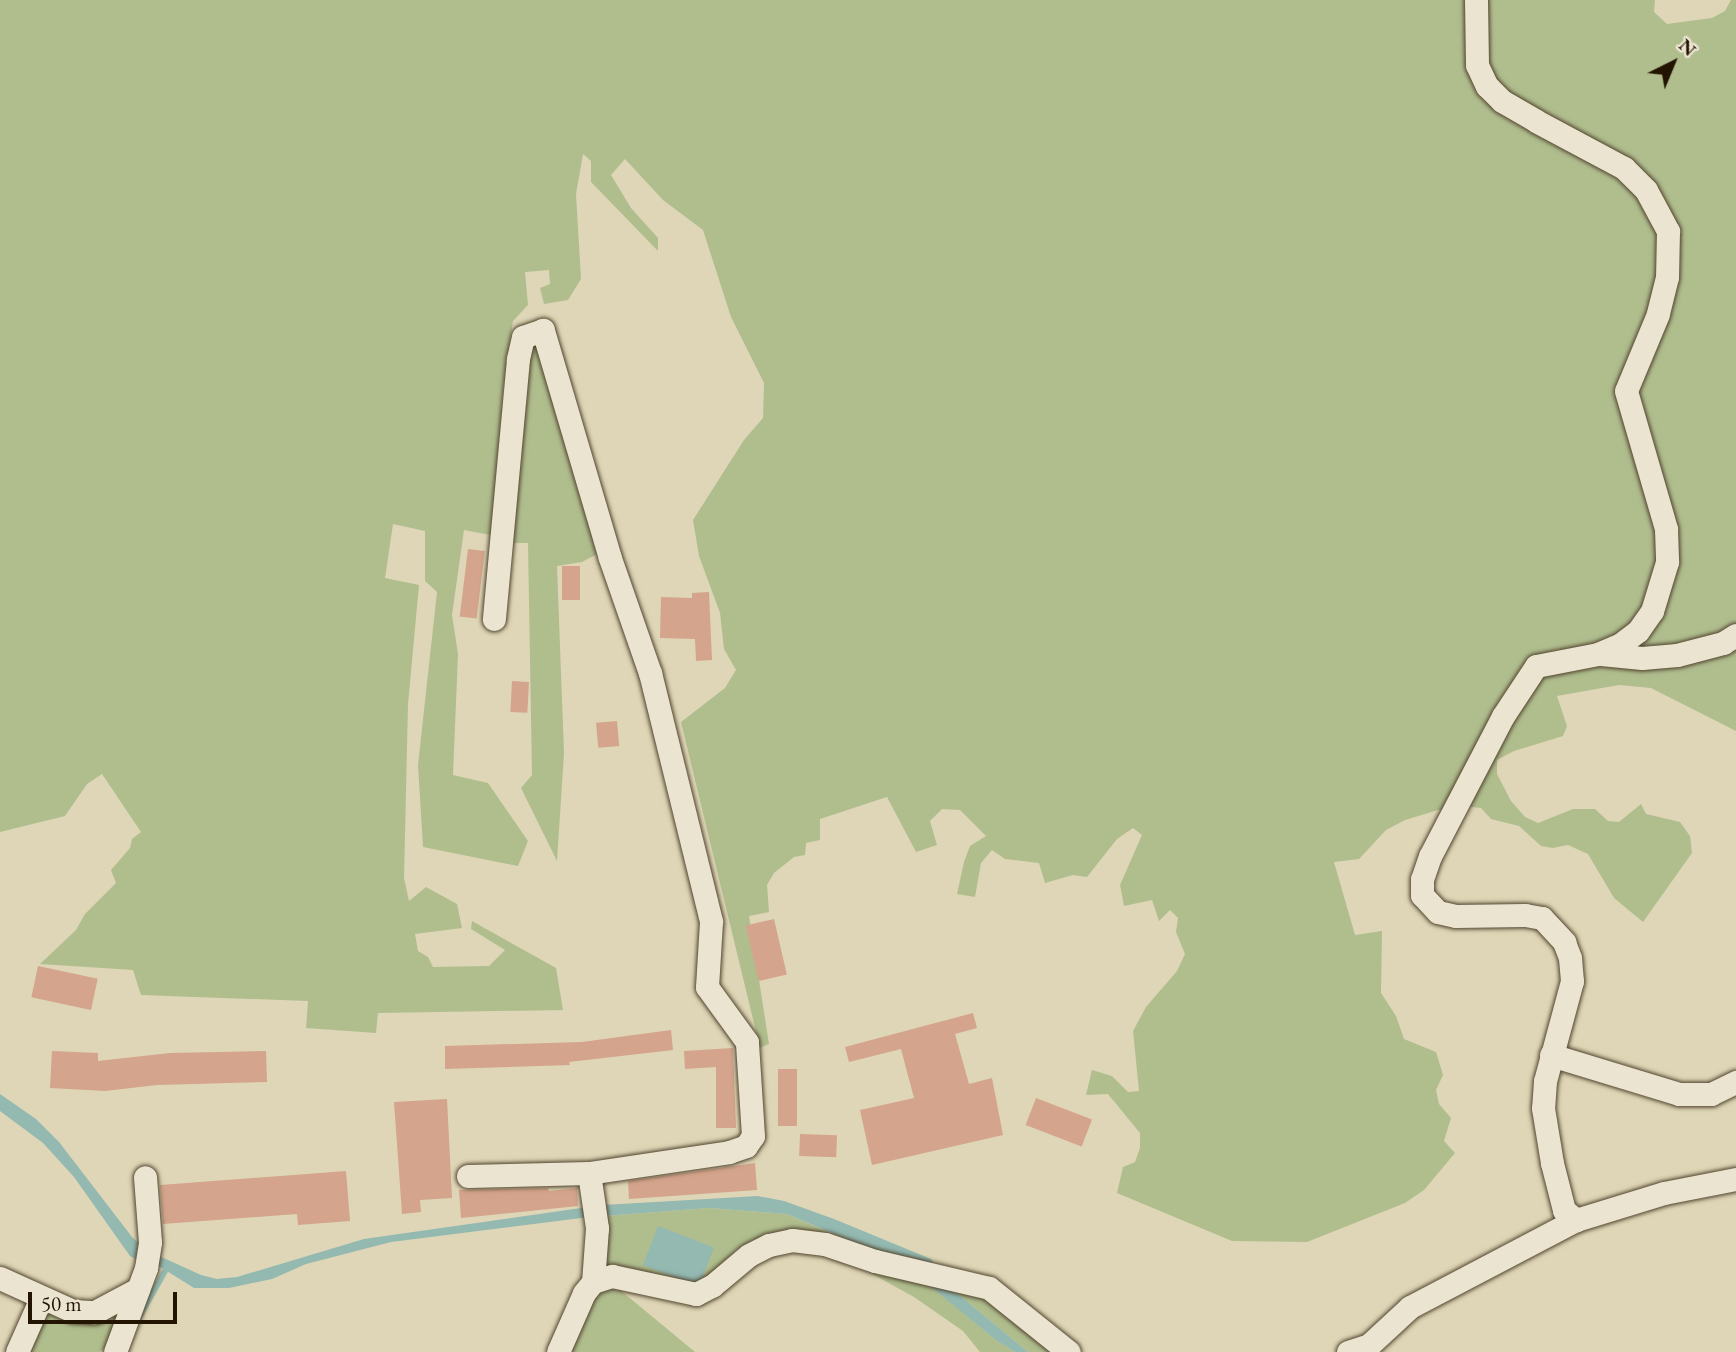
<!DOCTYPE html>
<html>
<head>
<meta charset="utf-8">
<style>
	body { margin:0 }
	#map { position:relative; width:1736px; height:1352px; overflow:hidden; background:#ded6b6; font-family:"EB Garamond",serif }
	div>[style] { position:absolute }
	.green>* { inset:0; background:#b0be8e }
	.water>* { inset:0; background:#93b9b1; transform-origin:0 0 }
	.stream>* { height:6px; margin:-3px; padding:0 3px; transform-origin:3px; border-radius:3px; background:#93b9b1 }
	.building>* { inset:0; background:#d4a48c; transform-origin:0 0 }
	.roads { filter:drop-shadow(0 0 2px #52442f) drop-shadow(0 0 2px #52442f) }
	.street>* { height:23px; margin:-11.5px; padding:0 11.5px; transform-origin:11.5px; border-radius:11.5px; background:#eae4d0 }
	span { translate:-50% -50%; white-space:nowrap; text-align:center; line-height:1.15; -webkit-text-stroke:6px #eae4d0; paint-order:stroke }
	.north { position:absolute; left:1638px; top:28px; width:70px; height:70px; -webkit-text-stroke:5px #eae4d0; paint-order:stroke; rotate:43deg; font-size:19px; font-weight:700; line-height:28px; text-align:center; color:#231402 }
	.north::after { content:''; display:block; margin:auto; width:24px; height:32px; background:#231402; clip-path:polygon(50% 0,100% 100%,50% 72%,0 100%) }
	.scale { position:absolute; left:28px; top:1292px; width:149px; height:32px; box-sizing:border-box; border:4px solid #231402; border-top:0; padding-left:9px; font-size:21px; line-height:24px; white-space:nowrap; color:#231402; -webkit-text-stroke:5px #eae4d0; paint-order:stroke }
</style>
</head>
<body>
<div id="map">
	<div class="green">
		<i style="clip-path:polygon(0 0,1472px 0,1485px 88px,1622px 172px,1664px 232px,1664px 277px,1629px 368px,1662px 529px,1657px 587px,1619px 640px,1533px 662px,1452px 810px,1438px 810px,1405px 820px,1386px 830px,1359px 859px,1334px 862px,1355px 935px,1382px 931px,1381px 993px,1396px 1016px,1404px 1039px,1436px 1052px,1443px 1075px,1436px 1090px,1439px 1104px,1451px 1118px,1444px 1141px,1455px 1153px,1424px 1190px,1405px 1203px,1307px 1242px,1232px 1241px,1117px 1193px,1123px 1167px,1135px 1162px,1140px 1148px,1140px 1133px,1108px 1094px,1086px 1095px,1092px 1070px,1112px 1076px,1128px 1092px,1139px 1091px,1133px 1031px,1146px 1007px,1177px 971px,1185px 954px,1176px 932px,1178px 918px,1170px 910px,1159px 921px,1152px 900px,1124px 906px,1120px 885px,1142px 835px,1133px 828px,1117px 839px,1087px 877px,1073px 875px,1045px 883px,1039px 863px,1005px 859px,992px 850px,981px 863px,975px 897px,957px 894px,964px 862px,970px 846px,986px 836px,960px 810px,942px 809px,930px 821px,937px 845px,916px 852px,887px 797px,820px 819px,820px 840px,806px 843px,805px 855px,794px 857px,774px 873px,767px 885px,769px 912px,749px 916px,769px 1044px,760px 1048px,681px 722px,725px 688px,736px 670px,724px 649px,720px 613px,699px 556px,693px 520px,744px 440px,763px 418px,764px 383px,731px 317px,703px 230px,663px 200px,625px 159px,611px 175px,631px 208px,658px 238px,658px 251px,591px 182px,591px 161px,583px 154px,576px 194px,581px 279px,568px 300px,544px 304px,540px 288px,550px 284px,549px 270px,525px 272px,528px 305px,513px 321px,503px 391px,496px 536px,464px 530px,452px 615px,458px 654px,453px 775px,488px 783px,528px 841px,518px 866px,423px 847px,418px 765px,437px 592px,425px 581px,425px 531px,393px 524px,385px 578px,419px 585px,408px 704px,404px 878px,409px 901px,426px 887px,457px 904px,462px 928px,415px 934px,418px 951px,428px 957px,433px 967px,489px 966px,505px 950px,471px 929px,472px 921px,556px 968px,563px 1010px,378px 1013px,376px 1033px,306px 1028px,308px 1001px,141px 995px,133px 970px,40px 964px,76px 930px,85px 914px,116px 883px,111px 870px,130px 848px,132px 839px,141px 832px,102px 774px,87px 784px,65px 816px,0 832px)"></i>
		<i style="clip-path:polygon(1480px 0,1655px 0,1654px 12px,1667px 24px,1712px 18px,1725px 11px,1731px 0,1736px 0,1736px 631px,1722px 641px,1630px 649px,1671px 562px,1631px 392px,1672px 278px,1650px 187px,1505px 97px,1481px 64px)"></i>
		<i style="clip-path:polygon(528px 343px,538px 343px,601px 552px,582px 562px,557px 566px,564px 753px,557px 861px,521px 788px,532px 775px,528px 543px,506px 543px)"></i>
		<i style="clip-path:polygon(1736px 642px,1736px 731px,1651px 688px,1619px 685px,1557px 696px,1567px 726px,1563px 736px,1514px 751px,1497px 760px,1497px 774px,1511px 801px,1525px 817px,1538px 823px,1573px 809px,1595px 809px,1608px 821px,1619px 822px,1641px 804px,1646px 814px,1680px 822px,1690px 836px,1692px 853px,1643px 922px,1614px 898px,1588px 854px,1568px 845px,1553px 848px,1541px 846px,1519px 826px,1491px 819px,1481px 808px,1464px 806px,1539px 670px)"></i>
		<i style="clip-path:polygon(709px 1208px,787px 1214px,879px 1254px,750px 1242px,736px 1250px,697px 1288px,619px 1266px,606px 1266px,604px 1216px)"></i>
		<i style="clip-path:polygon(825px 1248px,930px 1285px,997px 1341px,1015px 1352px,980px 1352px,963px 1331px,914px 1297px)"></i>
		<i style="clip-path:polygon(608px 1280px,695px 1352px,563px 1352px,584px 1302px)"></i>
		<i style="clip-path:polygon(945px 1283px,989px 1292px,1062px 1352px,1028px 1352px)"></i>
		<i style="clip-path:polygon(121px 1309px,111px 1345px,99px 1352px,26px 1352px,47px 1312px)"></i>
	</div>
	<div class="water">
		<i style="clip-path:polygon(0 1094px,36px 1119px,59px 1142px,132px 1237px,143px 1247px,141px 1262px,130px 1256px,74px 1177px,43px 1143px,0 1111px)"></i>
		<i style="clip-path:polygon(758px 1196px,784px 1201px,834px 1219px,931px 1259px,945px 1283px,1028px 1352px,1015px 1352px,997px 1341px,902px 1263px,787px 1214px,709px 1208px,604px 1216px,603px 1205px)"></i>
		<i style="clip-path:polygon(588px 1207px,589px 1217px,391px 1242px,306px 1264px,272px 1279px,229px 1288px,194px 1288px,154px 1263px,157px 1255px,201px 1275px,217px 1279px,237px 1277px,364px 1239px)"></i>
		<i style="left:658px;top:1226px;width:60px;height:42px;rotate:21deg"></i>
	</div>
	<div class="stream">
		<i style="left:138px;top:1319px;width:55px;rotate:-60.6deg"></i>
	</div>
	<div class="building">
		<i style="left:468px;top:549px;width:17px;height:68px;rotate:7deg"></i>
		<i style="left:562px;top:566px;width:18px;height:34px"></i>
		<i style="clip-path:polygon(709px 592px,712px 660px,696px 661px,695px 639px,660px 638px,661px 597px,692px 598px,692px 593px)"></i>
		<i style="left:512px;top:681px;width:17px;height:31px;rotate:3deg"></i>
		<i style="left:617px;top:721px;width:25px;height:21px;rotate:85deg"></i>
		<i style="left:774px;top:919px;width:57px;height:29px;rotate:77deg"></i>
		<i style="left:38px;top:966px;width:61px;height:32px;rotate:12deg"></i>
		<i style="clip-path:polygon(973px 1013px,977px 1028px,955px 1034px,969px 1084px,992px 1078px,1003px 1135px,872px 1165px,860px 1110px,914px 1098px,901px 1049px,849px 1062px,845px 1047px)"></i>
		<i style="clip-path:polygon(671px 1030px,673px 1050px,569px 1062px,570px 1065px,445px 1069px,445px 1046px,582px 1042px)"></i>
		<i style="clip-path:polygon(733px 1048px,736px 1128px,716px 1128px,716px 1067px,685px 1069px,684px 1051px)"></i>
		<i style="clip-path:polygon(52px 1051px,98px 1053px,98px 1061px,170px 1053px,266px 1051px,267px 1082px,157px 1085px,105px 1091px,50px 1088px)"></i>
		<i style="left:778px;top:1069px;width:19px;height:57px"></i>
		<i style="left:1036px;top:1098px;width:60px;height:29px;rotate:21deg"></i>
		<i style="clip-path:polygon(447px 1099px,452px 1198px,420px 1200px,421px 1212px,402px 1214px,394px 1102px)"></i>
		<i style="left:800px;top:1134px;width:37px;height:22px;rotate:2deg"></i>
		<i style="clip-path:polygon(755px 1163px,757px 1190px,629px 1199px,628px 1181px)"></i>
		<i style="clip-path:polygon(346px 1171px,350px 1221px,298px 1225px,297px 1214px,163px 1224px,160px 1185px)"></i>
		<i style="clip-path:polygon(548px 1188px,549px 1191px,577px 1188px,578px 1206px,461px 1218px,459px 1190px)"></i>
	</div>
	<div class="roads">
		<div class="street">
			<i style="left:1476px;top:0;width:65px;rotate:89.1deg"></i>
			<i style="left:1477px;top:65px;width:23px;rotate:65deg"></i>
			<i style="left:1487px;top:86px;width:21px;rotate:45deg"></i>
			<i style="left:1502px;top:101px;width:39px;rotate:30deg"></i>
			<i style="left:1536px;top:121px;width:100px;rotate:28.1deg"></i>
			<i style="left:1624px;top:168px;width:31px;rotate:45deg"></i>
			<i style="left:1646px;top:190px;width:47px;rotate:61.8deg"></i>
			<i style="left:1668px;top:231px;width:46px;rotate:91.2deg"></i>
			<i style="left:1667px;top:277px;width:38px;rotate:104deg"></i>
			<i style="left:1658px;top:314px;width:83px;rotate:112.6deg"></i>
			<i style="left:1626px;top:391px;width:144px;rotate:73.8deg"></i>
			<i style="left:1666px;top:529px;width:33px;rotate:88deg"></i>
			<i style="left:1667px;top:562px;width:51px;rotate:107deg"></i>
			<i style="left:1652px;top:611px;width:24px;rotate:125deg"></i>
			<i style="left:1638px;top:631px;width:21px;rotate:143deg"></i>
			<i style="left:1621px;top:644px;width:25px;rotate:157deg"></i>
			<i style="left:1598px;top:654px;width:63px;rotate:169deg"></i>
			<i style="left:1536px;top:666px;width:60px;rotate:123.4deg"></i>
			<i style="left:1503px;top:716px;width:158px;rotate:117.5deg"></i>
			<i style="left:1430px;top:856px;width:24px;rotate:109deg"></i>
			<i style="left:1422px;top:879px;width:16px;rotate:90deg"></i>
			<i style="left:1422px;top:895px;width:23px;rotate:47deg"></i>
			<i style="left:1438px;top:912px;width:18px;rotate:13deg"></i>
			<i style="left:1456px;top:916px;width:69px;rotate:-0.8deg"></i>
			<i style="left:1525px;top:915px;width:17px;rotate:10deg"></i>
			<i style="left:1542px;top:918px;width:33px;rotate:47deg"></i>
			<i style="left:1564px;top:942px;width:17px;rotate:69deg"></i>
			<i style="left:1570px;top:958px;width:23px;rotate:85deg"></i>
			<i style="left:1572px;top:981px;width:104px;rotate:105.1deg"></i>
			<i style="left:1545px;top:1081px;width:27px;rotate:94deg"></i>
			<i style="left:1543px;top:1108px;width:56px;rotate:80.7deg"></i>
			<i style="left:1552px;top:1163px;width:49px;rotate:75.7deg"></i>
			<i style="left:1564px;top:1210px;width:16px;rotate:40deg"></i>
			<i style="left:1576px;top:1220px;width:92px;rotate:-17.1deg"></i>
			<i style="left:1664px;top:1193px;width:73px;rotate:-11deg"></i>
			<i style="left:1601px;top:654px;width:41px;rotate:5.6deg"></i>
			<i style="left:1642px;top:658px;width:35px;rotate:-5deg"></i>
			<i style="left:1677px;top:655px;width:48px;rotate:-14.6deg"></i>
			<i style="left:1723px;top:643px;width:15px;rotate:-32deg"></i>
			<i style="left:1551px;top:1055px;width:134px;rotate:16.9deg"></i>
			<i style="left:1679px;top:1094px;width:32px"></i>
			<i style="left:1711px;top:1094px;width:28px;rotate:-26deg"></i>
			<i style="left:589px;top:1173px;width:56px;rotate:81.7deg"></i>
			<i style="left:597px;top:1228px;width:54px;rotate:94.2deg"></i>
			<i style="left:468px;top:1176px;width:121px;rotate:-1.4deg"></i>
			<i style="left:589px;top:1173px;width:142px;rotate:-8.5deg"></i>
			<i style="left:729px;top:1152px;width:18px;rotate:-19deg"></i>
			<i style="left:746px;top:1146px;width:12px;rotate:-55deg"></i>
			<i style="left:753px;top:1136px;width:94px;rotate:-93.7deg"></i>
			<i style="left:747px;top:1042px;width:68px;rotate:-126deg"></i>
			<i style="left:707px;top:987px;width:66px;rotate:-86.5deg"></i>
			<i style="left:711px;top:921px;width:255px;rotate:-103.8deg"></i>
			<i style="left:650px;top:673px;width:122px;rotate:-109.2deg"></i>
			<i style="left:610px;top:558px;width:238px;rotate:-106.4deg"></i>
			<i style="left:543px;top:330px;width:21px;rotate:161deg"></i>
			<i style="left:523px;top:337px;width:23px;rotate:103deg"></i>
			<i style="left:518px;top:359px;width:261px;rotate:95.3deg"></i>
			<i style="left:0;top:1278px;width:80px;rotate:24.3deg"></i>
			<i style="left:73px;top:1311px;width:22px;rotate:3deg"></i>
			<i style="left:95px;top:1312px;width:49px;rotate:-28.1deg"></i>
			<i style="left:17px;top:1352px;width:59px;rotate:-66deg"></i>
			<i style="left:115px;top:1352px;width:90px;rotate:-69.7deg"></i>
			<i style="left:146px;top:1268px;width:26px;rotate:-81deg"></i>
			<i style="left:150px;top:1242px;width:65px;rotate:-94.4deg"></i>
			<i style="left:558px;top:1352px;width:64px;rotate:-66.2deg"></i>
			<i style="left:584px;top:1293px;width:14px;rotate:-51deg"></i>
			<i style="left:593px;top:1282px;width:20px;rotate:-18deg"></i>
			<i style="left:612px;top:1276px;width:86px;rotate:12.1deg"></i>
			<i style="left:696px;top:1294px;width:18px;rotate:-27deg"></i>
			<i style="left:712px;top:1286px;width:48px;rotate:-40deg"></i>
			<i style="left:749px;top:1255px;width:22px;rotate:-27deg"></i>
			<i style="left:769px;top:1245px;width:24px;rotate:-12deg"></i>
			<i style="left:792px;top:1240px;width:33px;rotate:7deg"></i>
			<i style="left:825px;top:1244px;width:53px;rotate:18.8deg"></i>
			<i style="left:875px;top:1261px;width:117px;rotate:13.3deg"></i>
			<i style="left:989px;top:1288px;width:102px;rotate:38.7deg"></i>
			<i style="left:1348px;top:1352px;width:22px;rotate:-18deg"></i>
			<i style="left:1369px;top:1345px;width:56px;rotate:-42.8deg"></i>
			<i style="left:1410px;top:1307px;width:187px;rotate:-27.7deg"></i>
		</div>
	</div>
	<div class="north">N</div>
	<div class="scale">50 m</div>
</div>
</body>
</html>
